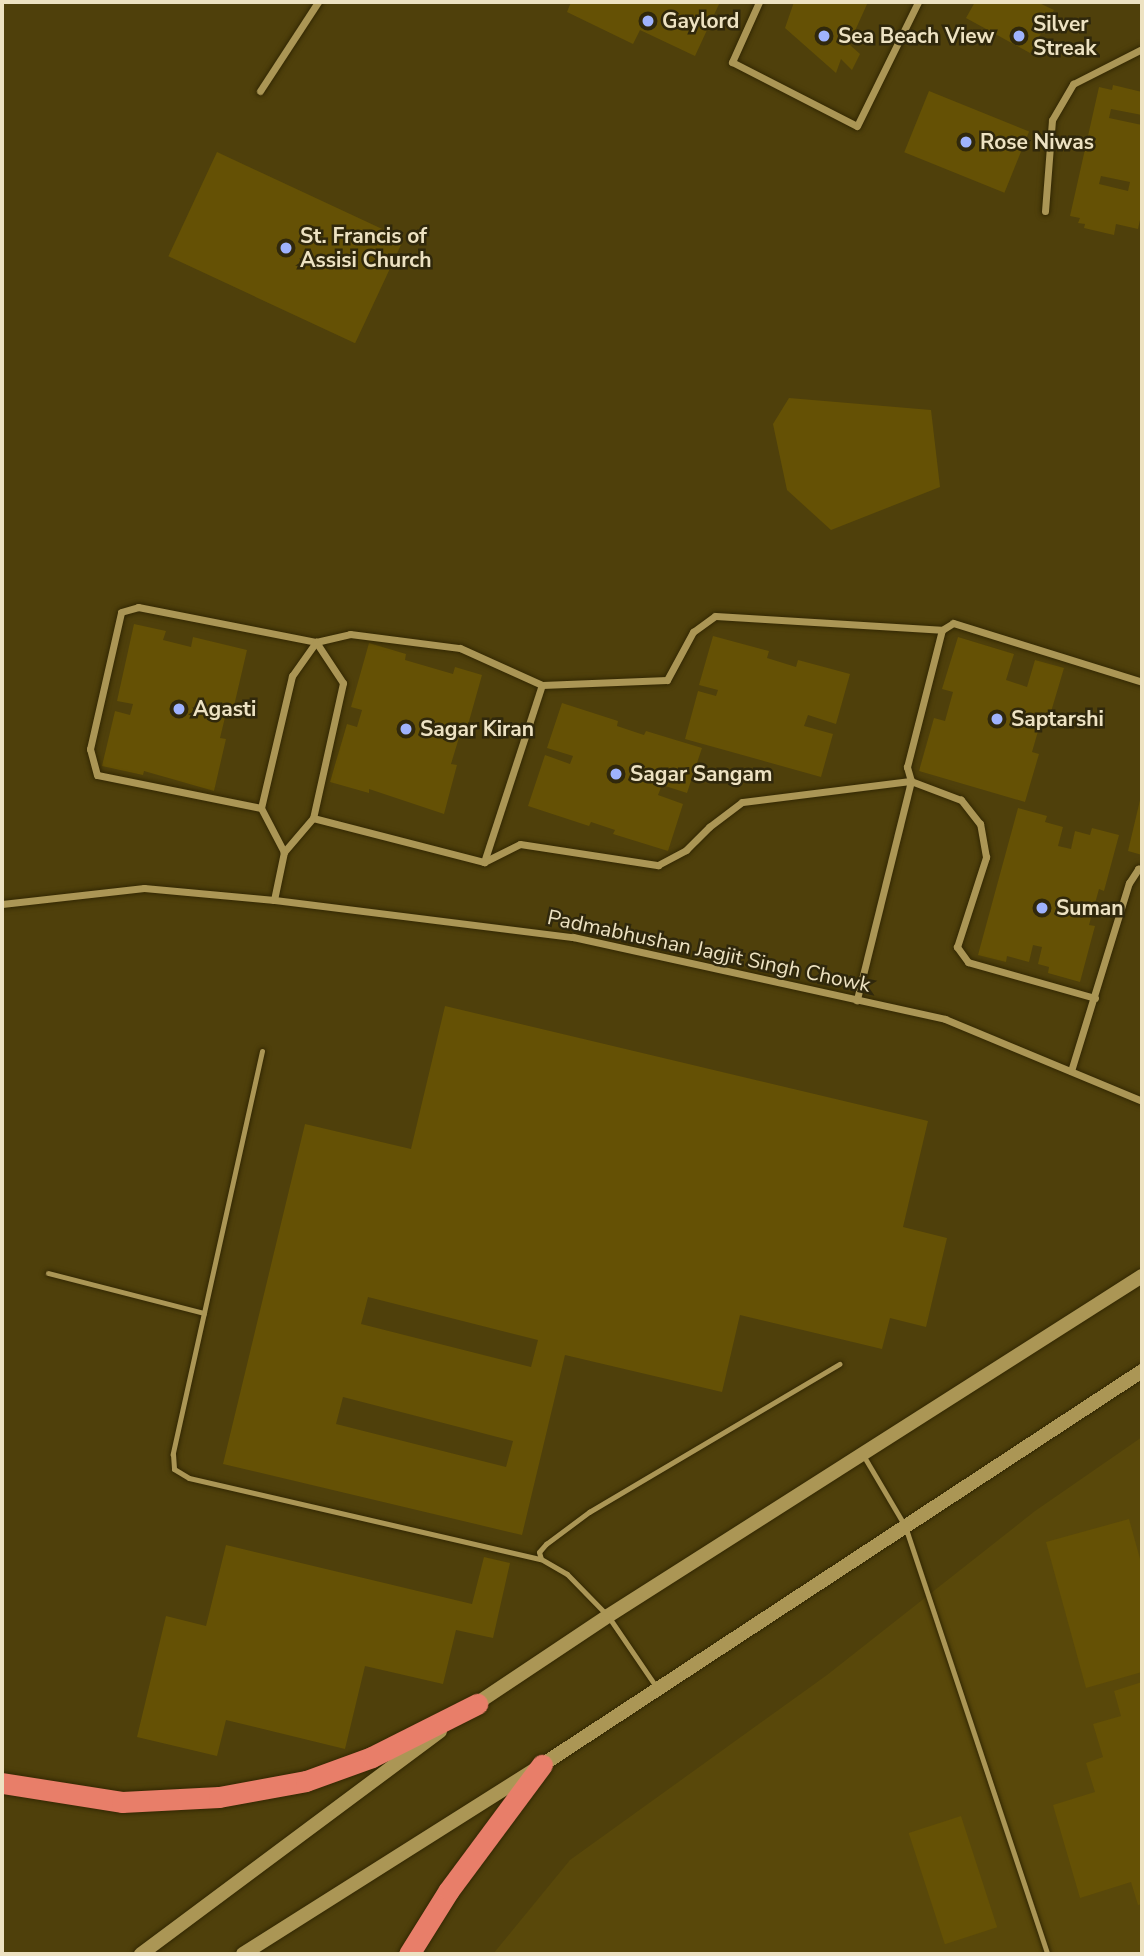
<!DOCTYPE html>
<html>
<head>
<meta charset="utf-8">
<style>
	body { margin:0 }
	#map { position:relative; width:1144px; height:1956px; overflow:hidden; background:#4f400b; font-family:"Nunito Sans",sans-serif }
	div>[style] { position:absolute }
	.built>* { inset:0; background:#59480a }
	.building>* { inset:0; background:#655105; transform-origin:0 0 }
	.roads { filter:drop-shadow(0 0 2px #322703) drop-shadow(0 0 2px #322703) }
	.service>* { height:5px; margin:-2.5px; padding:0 2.5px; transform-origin:2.5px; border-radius:2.5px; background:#ab9655 }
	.minor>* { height:7px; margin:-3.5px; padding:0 3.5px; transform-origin:3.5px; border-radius:3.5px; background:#ab9655 }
	.secondary>* { height:14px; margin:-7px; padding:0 7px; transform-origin:7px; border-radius:7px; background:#ab9655 }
	.motorway>* { height:21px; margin:-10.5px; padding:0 10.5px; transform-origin:10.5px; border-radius:10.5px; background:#e87e69 }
	.dots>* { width:19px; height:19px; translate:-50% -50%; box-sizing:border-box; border:4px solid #30280c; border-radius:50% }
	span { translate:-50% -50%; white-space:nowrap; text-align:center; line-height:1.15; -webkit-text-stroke:5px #30280c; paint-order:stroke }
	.poi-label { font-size:21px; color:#ede2c2; font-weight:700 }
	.left { translate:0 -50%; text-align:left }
	.street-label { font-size:21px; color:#ede2c2 }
	.frame { position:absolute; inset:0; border:4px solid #ede2c2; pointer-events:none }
</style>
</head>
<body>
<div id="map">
	<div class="built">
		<i style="clip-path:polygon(1142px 1437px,1142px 1954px,493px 1954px,570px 1860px,827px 1675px,1035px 1511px)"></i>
	</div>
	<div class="building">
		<i style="clip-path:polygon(571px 2px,720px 2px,695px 56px,640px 30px,633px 44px,567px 12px)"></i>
		<i style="clip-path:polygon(794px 2px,868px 2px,849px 44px,860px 54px,852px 70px,841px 59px,836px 73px,785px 28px)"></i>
		<i style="clip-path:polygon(975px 2px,1037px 2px,1054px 10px,1030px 53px,966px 18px)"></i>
		<i style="clip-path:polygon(evenodd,1113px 85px,1142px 92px,1142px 115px,1111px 109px,1109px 118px,1142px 125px,1142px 211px,1138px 229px,1116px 224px,1114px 235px,1084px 228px,1085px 224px,1078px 223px,1080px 218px,1070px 216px,1099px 87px,1112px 90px,1113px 85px,1101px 176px,1130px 182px,1128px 191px,1099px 184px,1101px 176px)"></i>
		<i style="left:929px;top:91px;width:108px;height:66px;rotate:22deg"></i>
		<i style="left:217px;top:152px;width:206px;height:115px;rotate:25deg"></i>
		<i style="clip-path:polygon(789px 398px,931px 410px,940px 487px,831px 530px,787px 490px,773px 424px)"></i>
		<i style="clip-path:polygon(134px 624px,166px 631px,163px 640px,191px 647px,193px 637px,247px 650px,234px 706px,228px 705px,220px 738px,226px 739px,214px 791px,144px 771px,143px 775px,102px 766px,115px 711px,130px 715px,133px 704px,117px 701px)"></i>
		<i style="clip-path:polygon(713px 636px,769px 651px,767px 658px,796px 667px,798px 660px,850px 674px,836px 724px,808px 715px,804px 726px,833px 734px,821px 777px,685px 739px,698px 691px,716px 696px,718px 690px,699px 685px)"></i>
		<i style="clip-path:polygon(958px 637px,1014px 654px,1006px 680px,1027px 687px,1035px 660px,1064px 668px,1048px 722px,1041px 721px,1032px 752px,1039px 754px,1025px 802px,919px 771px,934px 718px,945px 721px,953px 692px,942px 689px)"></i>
		<i style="clip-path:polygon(369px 643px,406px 654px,405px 660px,453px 674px,455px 667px,482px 675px,466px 732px,461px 731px,451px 764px,457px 765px,444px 814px,369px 789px,369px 793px,330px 782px,347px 724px,357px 727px,362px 710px,351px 707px)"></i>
		<i style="clip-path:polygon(562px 703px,618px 721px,617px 726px,644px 735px,646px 731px,702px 748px,687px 793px,662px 785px,658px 795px,683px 804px,668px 851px,613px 834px,615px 830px,591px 822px,589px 826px,528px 806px,545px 755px,570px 764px,573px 756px,547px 748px)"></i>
		<i style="clip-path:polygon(1141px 796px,1142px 796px,1142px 855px,1128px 851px)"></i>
		<i style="clip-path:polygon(1018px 808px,1047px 816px,1045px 822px,1063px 827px,1058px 846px,1071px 849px,1075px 831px,1090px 835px,1092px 828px,1119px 835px,1104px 891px,1099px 889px,1089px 925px,1095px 926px,1080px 982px,1048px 973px,1049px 967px,1038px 964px,1042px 947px,1033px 945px,1029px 962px,1007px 956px,1006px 962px,978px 955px)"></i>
		<i style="clip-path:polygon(evenodd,445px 1006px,928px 1121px,903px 1227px,947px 1238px,926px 1327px,890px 1318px,882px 1349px,740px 1315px,722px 1392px,565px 1355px,522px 1535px,223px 1464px,305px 1124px,411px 1149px,445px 1006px,368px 1297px,538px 1340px,531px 1367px,361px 1324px,368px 1297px,445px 1006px,343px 1397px,513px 1441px,506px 1467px,336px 1424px,343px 1397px)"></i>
		<i style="clip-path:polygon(1129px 1519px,1142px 1566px,1142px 1672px,1086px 1688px,1046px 1542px)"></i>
		<i style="clip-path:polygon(226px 1545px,472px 1604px,484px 1557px,510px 1563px,493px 1638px,456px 1630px,443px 1684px,365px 1666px,345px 1749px,226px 1720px,217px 1756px,137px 1737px,166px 1616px,206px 1626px)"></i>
		<i style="clip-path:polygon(1142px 1682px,1142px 1904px,1138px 1905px,1131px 1882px,1080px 1898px,1053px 1805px,1095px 1792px,1086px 1763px,1103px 1757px,1093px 1724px,1121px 1716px,1114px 1691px)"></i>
		<i style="left:961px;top:1816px;width:117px;height:55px;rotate:72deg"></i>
	</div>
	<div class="roads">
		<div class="service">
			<i style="left:262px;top:1051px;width:413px;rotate:102.5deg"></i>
			<i style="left:173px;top:1454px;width:15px;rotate:86deg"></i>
			<i style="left:174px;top:1469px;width:17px;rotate:31deg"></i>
			<i style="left:189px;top:1478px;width:361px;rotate:13deg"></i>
			<i style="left:541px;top:1559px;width:30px;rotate:30deg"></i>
			<i style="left:567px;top:1574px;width:59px;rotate:45.7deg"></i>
			<i style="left:608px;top:1616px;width:87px;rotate:55.8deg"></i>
			<i style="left:48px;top:1273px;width:161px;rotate:14.4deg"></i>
			<i style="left:863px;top:1455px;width:82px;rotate:59.4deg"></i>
			<i style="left:905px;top:1526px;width:451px;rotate:71.6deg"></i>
			<i style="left:541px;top:1559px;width:7px;rotate:-106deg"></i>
			<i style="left:539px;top:1552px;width:11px;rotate:-49deg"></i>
			<i style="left:546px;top:1544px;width:54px;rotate:-36.7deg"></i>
			<i style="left:589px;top:1512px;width:291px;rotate:-30.6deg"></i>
		</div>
		<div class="minor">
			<i style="left:759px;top:2px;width:66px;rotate:114.2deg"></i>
			<i style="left:732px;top:62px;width:140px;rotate:27.1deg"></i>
			<i style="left:857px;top:126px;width:138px;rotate:-63.8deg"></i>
			<i style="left:260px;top:91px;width:106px;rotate:-56.9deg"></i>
			<i style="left:1045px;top:211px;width:91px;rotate:-85.6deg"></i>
			<i style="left:1052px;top:120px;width:42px;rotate:-59.7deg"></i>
			<i style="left:1073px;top:84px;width:77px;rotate:-26.9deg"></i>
			<i style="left:261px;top:808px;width:167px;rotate:-168.6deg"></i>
			<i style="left:97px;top:775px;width:27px;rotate:-105deg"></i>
			<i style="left:90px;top:749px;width:140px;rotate:-77.2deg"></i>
			<i style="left:121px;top:612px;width:18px;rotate:-16deg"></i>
			<i style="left:138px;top:607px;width:181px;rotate:11.1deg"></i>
			<i style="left:316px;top:642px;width:49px;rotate:56.6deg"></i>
			<i style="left:343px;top:683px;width:138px;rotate:102.5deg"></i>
			<i style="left:313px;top:818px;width:45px;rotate:130.5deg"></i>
			<i style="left:284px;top:852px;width:49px;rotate:101.8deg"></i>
			<i style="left:313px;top:818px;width:177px;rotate:14.4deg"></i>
			<i style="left:484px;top:862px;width:40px;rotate:-26.6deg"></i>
			<i style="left:520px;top:844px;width:140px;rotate:8.7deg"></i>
			<i style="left:658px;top:865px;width:32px;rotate:-28deg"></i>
			<i style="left:686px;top:850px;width:33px;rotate:-45deg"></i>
			<i style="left:709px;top:827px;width:41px;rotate:-37.1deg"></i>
			<i style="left:742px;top:802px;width:170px;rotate:-7.1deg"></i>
			<i style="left:911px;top:781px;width:226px;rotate:103.9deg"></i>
			<i style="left:284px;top:852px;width:50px;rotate:-117.6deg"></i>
			<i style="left:261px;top:808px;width:136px;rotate:-76.8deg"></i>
			<i style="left:292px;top:676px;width:42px;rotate:-54.8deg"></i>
			<i style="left:316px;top:642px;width:35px;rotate:-13deg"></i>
			<i style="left:350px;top:634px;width:111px;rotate:7.3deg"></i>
			<i style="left:460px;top:648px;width:90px;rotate:24.3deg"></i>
			<i style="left:484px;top:862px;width:186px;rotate:-71.9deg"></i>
			<i style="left:542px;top:685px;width:125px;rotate:-2.3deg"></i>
			<i style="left:667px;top:680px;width:55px;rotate:-61.6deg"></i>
			<i style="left:693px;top:632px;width:27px;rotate:-36deg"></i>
			<i style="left:715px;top:616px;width:227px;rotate:3.5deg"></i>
			<i style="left:2px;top:904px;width:143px;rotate:-6.4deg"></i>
			<i style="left:144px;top:888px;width:131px;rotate:5.3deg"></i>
			<i style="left:274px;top:900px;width:301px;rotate:7.1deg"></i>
			<i style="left:573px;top:937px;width:381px;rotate:12.4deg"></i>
			<i style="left:945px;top:1019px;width:213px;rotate:22.6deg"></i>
			<i style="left:1095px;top:998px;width:132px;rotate:-164.2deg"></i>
			<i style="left:968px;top:962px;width:19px;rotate:-126deg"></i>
			<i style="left:957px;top:947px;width:95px;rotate:-72.1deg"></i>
			<i style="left:986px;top:857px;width:34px;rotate:-100deg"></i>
			<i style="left:980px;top:824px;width:31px;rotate:-128deg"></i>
			<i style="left:961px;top:800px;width:53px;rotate:-159.2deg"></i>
			<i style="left:911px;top:781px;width:15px;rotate:-106deg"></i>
			<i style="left:907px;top:767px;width:141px;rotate:-75.7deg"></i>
			<i style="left:942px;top:630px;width:13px;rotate:-32deg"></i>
			<i style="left:953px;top:623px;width:198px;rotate:17.3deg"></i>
			<i style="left:1071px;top:1071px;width:197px;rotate:-72.9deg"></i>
			<i style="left:1129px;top:883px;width:17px;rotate:-57deg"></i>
			<i style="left:1138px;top:869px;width:4px;rotate:-14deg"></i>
		</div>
		<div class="secondary">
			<i style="left:470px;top:1708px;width:166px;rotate:-33.7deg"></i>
			<i style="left:608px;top:1616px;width:633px;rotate:-32.49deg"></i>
			<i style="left:141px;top:1954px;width:373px;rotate:-36.7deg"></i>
			<i style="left:243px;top:1954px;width:354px;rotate:-32.3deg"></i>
			<i style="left:542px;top:1765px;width:718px;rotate:-33.29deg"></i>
		</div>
		<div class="motorway">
			<i style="left:2px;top:1783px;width:121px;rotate:9deg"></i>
			<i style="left:122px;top:1802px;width:97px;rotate:-3deg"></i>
			<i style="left:219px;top:1797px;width:88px;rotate:-10.4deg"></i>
			<i style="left:306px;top:1781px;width:70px;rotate:-20deg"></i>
			<i style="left:372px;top:1757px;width:118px;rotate:-26.8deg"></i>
			<i style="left:409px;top:1954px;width:75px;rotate:-58deg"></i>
			<i style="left:449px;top:1890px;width:156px;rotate:-53.4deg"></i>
		</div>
	</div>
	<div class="dots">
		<i style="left:648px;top:21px;background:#9fb3fd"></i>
		<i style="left:824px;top:36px;background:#9fb3fd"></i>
		<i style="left:1019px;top:36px;background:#9fb3fd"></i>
		<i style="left:966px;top:142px;background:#9fb3fd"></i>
		<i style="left:286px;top:248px;background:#9fb3fd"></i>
		<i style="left:179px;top:709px;background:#9fb3fd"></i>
		<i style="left:997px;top:719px;background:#9fb3fd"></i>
		<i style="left:406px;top:729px;background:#9fb3fd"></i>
		<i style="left:616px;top:774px;background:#9fb3fd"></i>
		<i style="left:1042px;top:908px;background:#9fb3fd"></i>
	</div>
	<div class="poi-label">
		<span class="left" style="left:662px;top:21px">Gaylord</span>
		<span class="left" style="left:1033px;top:36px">Silver<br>Streak</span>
		<span class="left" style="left:838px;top:36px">Sea Beach View</span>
		<span class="left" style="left:980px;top:142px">Rose Niwas</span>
		<span class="left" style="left:300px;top:248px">St. Francis of<br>Assisi Church</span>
		<span class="left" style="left:193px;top:709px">Agasti</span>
		<span class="left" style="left:1011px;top:719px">Saptarshi</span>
		<span class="left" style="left:420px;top:729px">Sagar Kiran</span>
		<span class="left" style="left:630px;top:774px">Sagar Sangam</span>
		<span class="left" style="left:1056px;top:908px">Suman</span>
	</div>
	<div class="street-label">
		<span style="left:709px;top:951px;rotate:12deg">Padmabhushan Jagjit Singh Chowk</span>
	</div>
	<div class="frame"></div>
</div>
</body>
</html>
